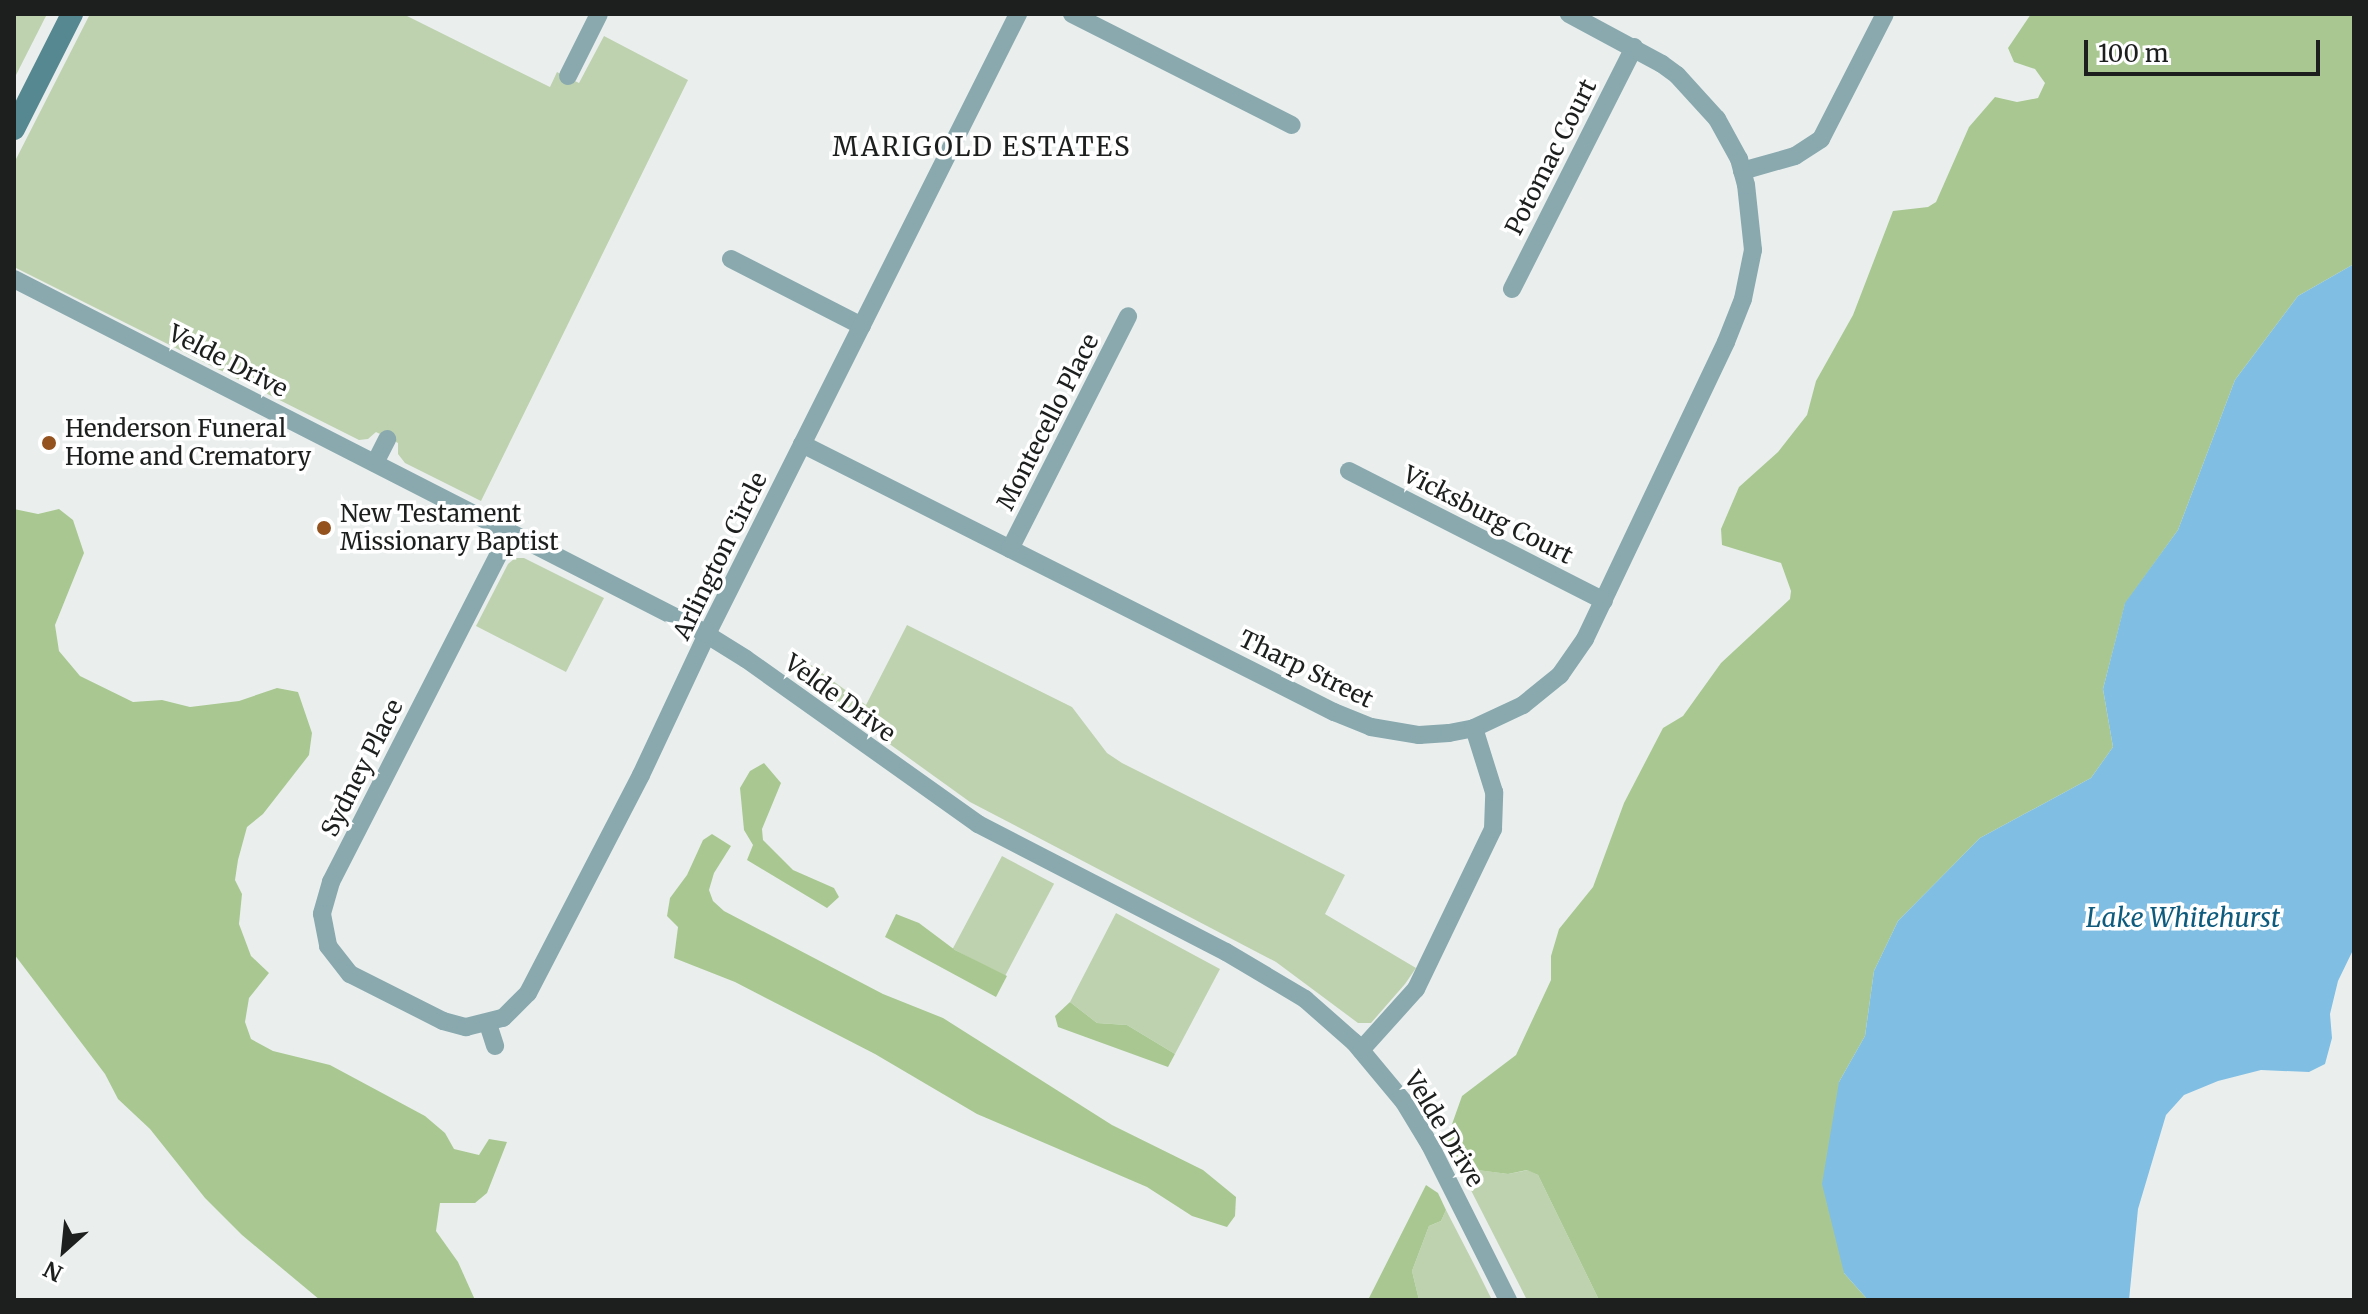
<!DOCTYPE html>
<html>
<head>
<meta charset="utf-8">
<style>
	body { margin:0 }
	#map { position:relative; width:2368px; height:1314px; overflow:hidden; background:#eaefee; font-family:Merriweather,serif }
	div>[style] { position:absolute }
	.green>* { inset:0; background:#bed2af; transform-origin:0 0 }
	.forest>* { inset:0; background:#a9c891 }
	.water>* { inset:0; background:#81bee3 }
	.minor>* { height:18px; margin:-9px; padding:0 9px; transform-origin:9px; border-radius:9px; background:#89a9af }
	.secondary>* { height:22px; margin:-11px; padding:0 11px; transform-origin:11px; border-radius:11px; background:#558890 }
	.dots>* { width:22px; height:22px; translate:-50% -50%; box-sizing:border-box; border:4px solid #fff; border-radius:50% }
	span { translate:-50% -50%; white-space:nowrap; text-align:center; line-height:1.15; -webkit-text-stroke:7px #fff; paint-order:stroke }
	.street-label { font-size:24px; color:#1d1f1e }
	.poi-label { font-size:24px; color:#1d1f1e }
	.left { translate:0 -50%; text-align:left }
	.neighbourhood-label { font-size:26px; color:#1d1f1e; letter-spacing:2px }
	.water-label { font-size:26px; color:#0e5b7e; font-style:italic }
	.frame { position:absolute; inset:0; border:16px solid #1d1f1e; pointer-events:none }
	.north { position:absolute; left:24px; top:1210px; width:80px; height:80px; -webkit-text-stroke:6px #fff; paint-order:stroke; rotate:207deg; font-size:22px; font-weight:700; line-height:32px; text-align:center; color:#1d1f1e }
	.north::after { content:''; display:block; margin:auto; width:28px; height:36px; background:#1d1f1e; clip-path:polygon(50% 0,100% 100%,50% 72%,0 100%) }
	.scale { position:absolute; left:2084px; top:40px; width:236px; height:36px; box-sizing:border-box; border:4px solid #1d1f1e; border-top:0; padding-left:10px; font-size:24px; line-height:28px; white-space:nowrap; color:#1d1f1e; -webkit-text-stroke:6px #fff; paint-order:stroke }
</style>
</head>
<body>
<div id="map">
	<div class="green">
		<i style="clip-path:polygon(14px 14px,47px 14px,14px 79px)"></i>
		<i style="clip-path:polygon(90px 14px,403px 14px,550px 87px,557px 72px,579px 83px,604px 36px,688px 80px,481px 501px,405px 463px,398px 454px,398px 443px,376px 432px,368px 439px,359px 440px,14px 267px,14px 163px)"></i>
		<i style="clip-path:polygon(515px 558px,524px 558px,604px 598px,566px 672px,476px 626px,508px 564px)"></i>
		<i style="clip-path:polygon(907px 625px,1072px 707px,1107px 753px,1122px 763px,1345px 875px,1325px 914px,1416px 968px,1405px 984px,1371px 1023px,1358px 1023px,1276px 962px,970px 802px,802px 681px,811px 665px,866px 705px)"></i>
		<i style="left:1002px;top:856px;width:59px;height:105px;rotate:28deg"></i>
		<i style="clip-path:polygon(1116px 913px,1220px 969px,1175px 1054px,1127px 1025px,1097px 1023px,1070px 1002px)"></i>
		<i style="clip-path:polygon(1455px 1159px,1478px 1170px,1508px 1174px,1528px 1170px,1538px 1175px,1599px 1300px,1527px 1300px)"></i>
		<i style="clip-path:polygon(1446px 1210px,1477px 1270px,1492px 1300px,1419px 1300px,1412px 1271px,1429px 1226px,1441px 1221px)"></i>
	</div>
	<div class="forest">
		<i style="clip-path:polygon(2031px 14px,2354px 14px,2354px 264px,2298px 296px,2235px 380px,2178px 530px,2125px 604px,2103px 689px,2113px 747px,2091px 778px,1980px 838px,1898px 921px,1874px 971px,1865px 1036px,1839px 1082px,1844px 1273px,1868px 1300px,1599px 1300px,1538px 1175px,1527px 1170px,1508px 1174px,1477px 1170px,1455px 1159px,1446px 1141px,1462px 1096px,1516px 1055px,1551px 980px,1551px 956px,1559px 929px,1593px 887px,1624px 803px,1663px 728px,1683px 716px,1721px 663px,1790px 599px,1791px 591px,1781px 563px,1722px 545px,1721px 529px,1739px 487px,1778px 452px,1807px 415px,1816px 381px,1853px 315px,1893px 211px,1928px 207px,1936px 202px,1969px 127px,1995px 97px,2017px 102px,2038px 98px,2045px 83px,2035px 69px,2014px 62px,2008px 48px)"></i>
		<i style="clip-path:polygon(14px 509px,38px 514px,59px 509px,73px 520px,84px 553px,55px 625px,59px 651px,80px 676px,133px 702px,162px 700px,190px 707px,239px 701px,277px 688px,298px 692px,312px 733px,309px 755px,263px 814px,247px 827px,238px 860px,235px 880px,242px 894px,239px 924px,251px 956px,269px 973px,249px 998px,245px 1022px,251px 1039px,273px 1051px,330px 1065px,425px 1116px,445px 1133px,454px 1149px,479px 1155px,489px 1139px,507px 1142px,487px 1193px,475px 1203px,440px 1203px,436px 1231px,458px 1262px,475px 1300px,320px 1300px,242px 1235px,205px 1198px,150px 1129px,118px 1099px,105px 1074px,14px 954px)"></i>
		<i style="clip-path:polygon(764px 763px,781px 783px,762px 829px,763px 840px,793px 870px,834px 888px,839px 897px,827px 908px,747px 860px,753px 845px,744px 830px,740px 788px,750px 771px)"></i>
		<i style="clip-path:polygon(712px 834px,731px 846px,714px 873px,709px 890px,713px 901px,724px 911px,883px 994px,943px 1018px,1112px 1125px,1203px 1170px,1236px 1197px,1235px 1216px,1227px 1227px,1192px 1216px,1147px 1187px,977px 1114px,875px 1054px,735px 982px,674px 958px,678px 927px,667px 916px,670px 898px,687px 875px,703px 840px)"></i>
		<i style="clip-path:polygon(896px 914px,919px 923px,955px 950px,1007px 976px,996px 997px,885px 937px)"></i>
		<i style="clip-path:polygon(1070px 1002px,1097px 1023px,1127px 1025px,1175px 1054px,1168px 1067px,1058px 1027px,1055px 1016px)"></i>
		<i style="clip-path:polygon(1426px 1185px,1438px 1193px,1446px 1210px,1441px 1221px,1429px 1226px,1412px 1271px,1419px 1300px,1368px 1300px)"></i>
	</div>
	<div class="water">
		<i style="clip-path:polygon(2354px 264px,2354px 948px,2338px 981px,2330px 1014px,2332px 1038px,2325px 1064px,2309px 1072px,2261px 1070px,2218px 1081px,2184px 1095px,2166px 1115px,2138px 1209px,2129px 1300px,1868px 1300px,1844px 1273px,1822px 1184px,1839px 1082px,1865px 1036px,1874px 971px,1898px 921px,1980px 838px,2091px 778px,2113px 747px,2103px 689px,2125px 603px,2178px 530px,2235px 380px,2298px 296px)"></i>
	</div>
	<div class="minor">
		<i style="left:1072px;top:14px;width:246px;rotate:26.8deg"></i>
		<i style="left:568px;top:76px;width:69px;rotate:-63.4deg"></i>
		<i style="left:1742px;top:171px;width:55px;rotate:-15.8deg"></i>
		<i style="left:1795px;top:156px;width:31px;rotate:-33deg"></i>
		<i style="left:1821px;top:139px;width:140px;rotate:-62.9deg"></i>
		<i style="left:731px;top:259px;width:147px;rotate:27.1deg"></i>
		<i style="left:14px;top:279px;width:763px;rotate:27.07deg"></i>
		<i style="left:693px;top:626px;width:62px;rotate:31.9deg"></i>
		<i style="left:746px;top:659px;width:285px;rotate:35.4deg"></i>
		<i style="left:978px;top:824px;width:279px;rotate:27.3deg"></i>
		<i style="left:1226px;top:952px;width:92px;rotate:30.7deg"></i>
		<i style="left:1305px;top:999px;width:65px;rotate:41.3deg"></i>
		<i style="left:1354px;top:1042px;width:78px;rotate:50.2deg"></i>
		<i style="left:1404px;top:1102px;width:50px;rotate:58.8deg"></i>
		<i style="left:1430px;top:1145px;width:174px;rotate:63.3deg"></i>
		<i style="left:1512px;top:289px;width:271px;rotate:-63.2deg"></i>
		<i style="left:802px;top:444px;width:596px;rotate:26.74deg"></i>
		<i style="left:1334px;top:712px;width:40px;rotate:22deg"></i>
		<i style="left:1371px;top:727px;width:49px;rotate:9.5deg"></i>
		<i style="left:1419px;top:735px;width:30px;rotate:-4deg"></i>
		<i style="left:1449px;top:733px;width:25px;rotate:-11deg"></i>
		<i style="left:1474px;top:728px;width:54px;rotate:-25.1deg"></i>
		<i style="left:1523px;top:705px;width:48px;rotate:-39deg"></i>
		<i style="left:1560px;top:675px;width:44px;rotate:-55.2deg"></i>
		<i style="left:1585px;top:639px;width:329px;rotate:-64.6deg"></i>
		<i style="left:1726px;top:342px;width:46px;rotate:-68.4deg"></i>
		<i style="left:1743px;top:299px;width:50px;rotate:-78.5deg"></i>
		<i style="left:1753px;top:250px;width:65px;rotate:-96.1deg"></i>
		<i style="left:1746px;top:185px;width:27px;rotate:-105deg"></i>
		<i style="left:1739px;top:159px;width:46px;rotate:-118.8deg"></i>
		<i style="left:1717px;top:119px;width:59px;rotate:-132.3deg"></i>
		<i style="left:1677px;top:75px;width:19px;rotate:-144deg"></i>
		<i style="left:1662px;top:64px;width:106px;rotate:-151.7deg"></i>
		<i style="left:375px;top:463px;width:27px;rotate:-63deg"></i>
		<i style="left:1349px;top:471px;width:286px;rotate:27deg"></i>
		<i style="left:510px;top:532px;width:393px;rotate:117.1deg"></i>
		<i style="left:331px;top:882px;width:33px;rotate:106deg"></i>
		<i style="left:322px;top:914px;width:33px;rotate:79deg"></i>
		<i style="left:328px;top:946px;width:36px;rotate:52deg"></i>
		<i style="left:350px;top:974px;width:104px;rotate:26.8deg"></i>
		<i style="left:443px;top:1021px;width:24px;rotate:15deg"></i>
		<i style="left:466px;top:1027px;width:38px;rotate:-14deg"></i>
		<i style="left:503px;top:1018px;width:35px;rotate:-45deg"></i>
		<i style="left:528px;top:993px;width:246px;rotate:-62.6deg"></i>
		<i style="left:641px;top:775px;width:156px;rotate:-64.9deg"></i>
		<i style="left:707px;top:634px;width:694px;rotate:-63.36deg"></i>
		<i style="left:1010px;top:549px;width:261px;rotate:-63.1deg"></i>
		<i style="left:488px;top:1024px;width:23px;rotate:72deg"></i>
		<i style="left:1361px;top:1050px;width:82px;rotate:-48deg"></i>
		<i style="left:1416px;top:989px;width:178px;rotate:-64.3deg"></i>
		<i style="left:1493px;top:829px;width:37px;rotate:-88deg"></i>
		<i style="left:1494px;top:792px;width:67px;rotate:-107.4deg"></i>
	</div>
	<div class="secondary">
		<i style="left:14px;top:129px;width:129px;rotate:-63.2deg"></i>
	</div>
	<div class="dots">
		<i style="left:49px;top:443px;background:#93521e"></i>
		<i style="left:324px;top:528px;background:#93521e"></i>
	</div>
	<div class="street-label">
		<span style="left:1551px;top:157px;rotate:-63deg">Potomac Court</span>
		<span style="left:228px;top:361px;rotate:27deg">Velde Drive</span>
		<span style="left:1048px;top:422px;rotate:-63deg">Montecello Place</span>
		<span style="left:1488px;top:515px;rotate:27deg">Vicksburg Court</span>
		<span style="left:720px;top:556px;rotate:-64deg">Arlington Circle</span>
		<span style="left:1306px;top:669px;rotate:26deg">Tharp Street</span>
		<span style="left:840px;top:698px;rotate:36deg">Velde Drive</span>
		<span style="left:362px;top:768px;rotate:-63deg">Sydney Place</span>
		<span style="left:1444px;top:1129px;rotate:59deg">Velde Drive</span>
	</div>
	<div class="poi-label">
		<span class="left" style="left:65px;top:443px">Henderson Funeral<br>Home and Crematory</span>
		<span class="left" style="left:340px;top:528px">New Testament<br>Missionary Baptist</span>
	</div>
	<div class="neighbourhood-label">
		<span style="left:982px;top:147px">MARIGOLD ESTATES</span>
	</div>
	<div class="water-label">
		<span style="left:2183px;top:918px">Lake Whitehurst</span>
	</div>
	<div class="frame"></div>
	<div class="north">N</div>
	<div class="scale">100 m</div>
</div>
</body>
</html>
